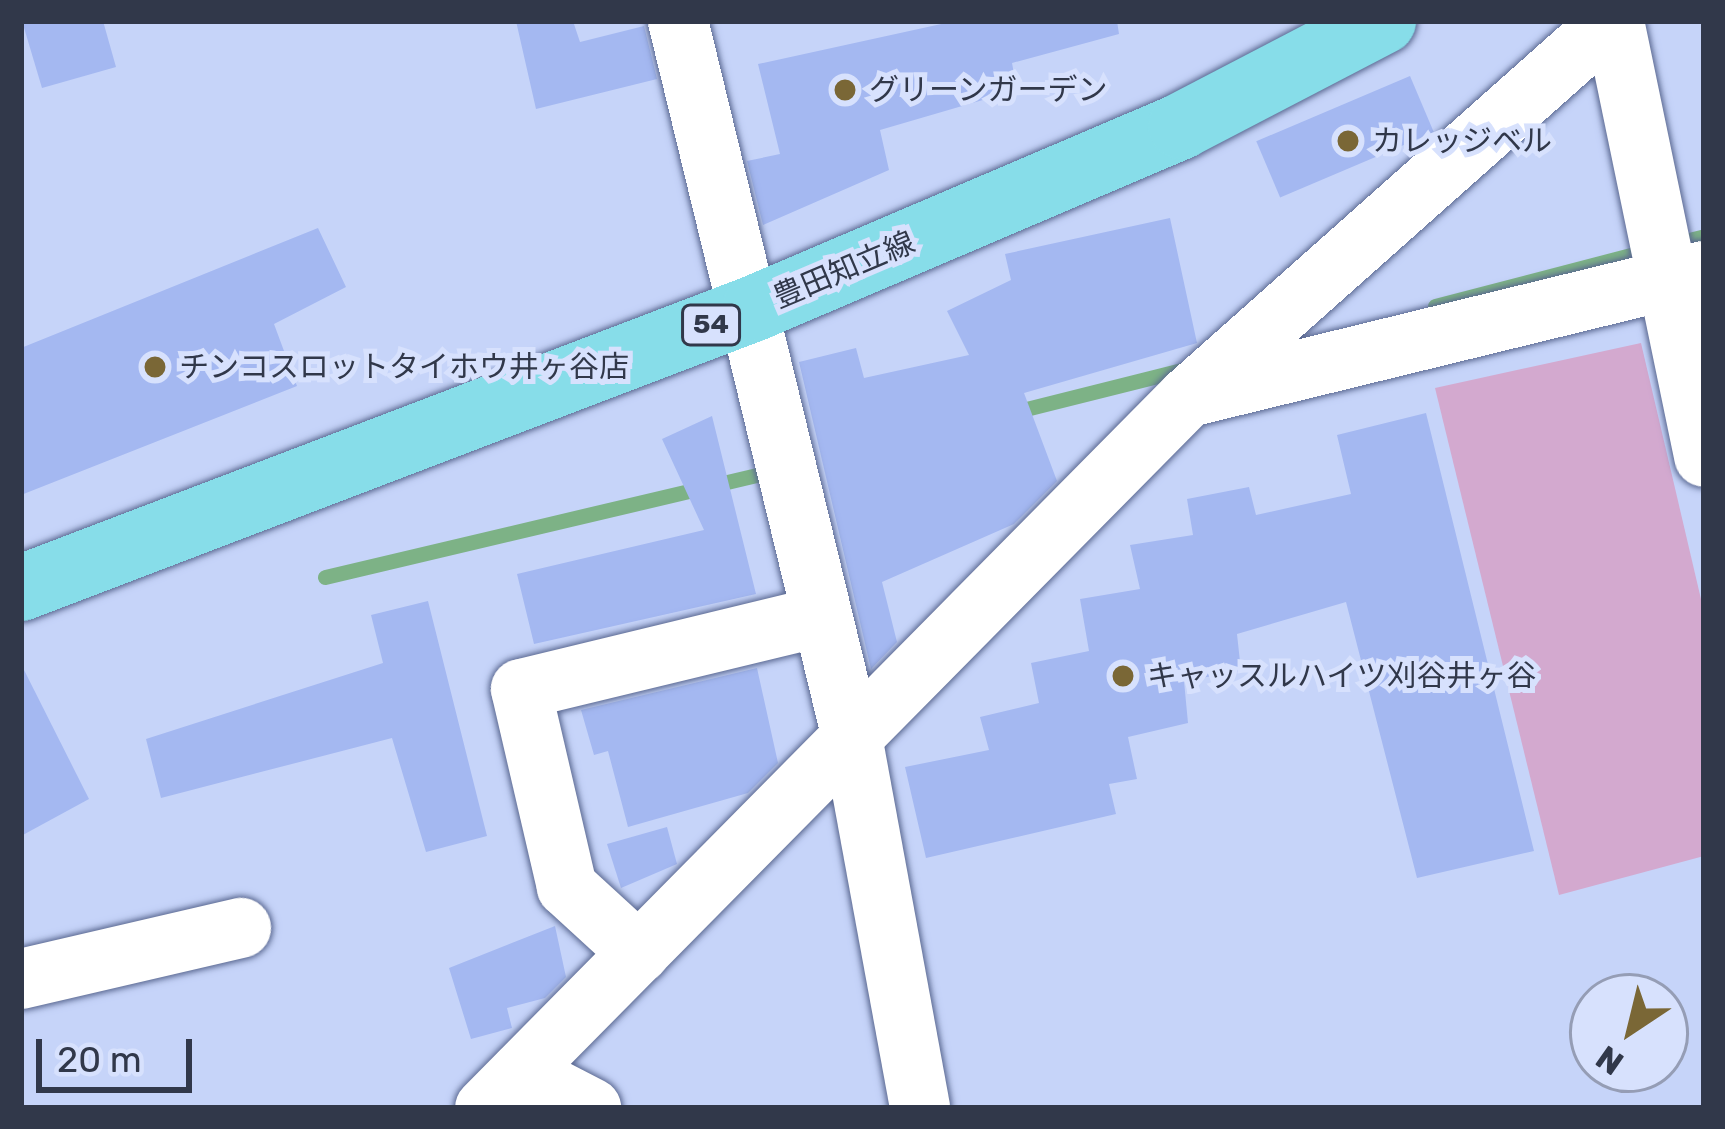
<!DOCTYPE html>
<html>
<head>
<meta charset="utf-8">
<style>
	body { margin:0 }
	#map { position:relative; width:1725px; height:1129px; overflow:hidden; background:#c6d4f9; font-family:Rubik,"Noto Sans JP",sans-serif }
	div>[style] { position:absolute }
	.green>* { inset:0; background:#d3a9cf }
	.stream>* { height:15px; margin:-7.5px; padding:0 7.5px; transform-origin:7.5px; border-radius:7.5px; background:#7db286 }
	.building>* { inset:0; background:#a4b8f1; transform-origin:0 0 }
	.roads { filter:drop-shadow(0 0 3px #5a6891) drop-shadow(0 0 3px #5a6891) }
	.minor>* { height:60px; margin:-30px; padding:0 30px; transform-origin:30px; border-radius:30px; background:#fff }
	.major>* { height:66px; margin:-33px; padding:0 33px; transform-origin:33px; border-radius:33px; background:#87dde9 }
	.dots>* { width:33px; height:33px; translate:-50% -50%; box-sizing:border-box; border:6px solid #d7e1fd; border-radius:50% }
	span { translate:-50% -50%; white-space:nowrap; text-align:center; line-height:1.15; -webkit-text-stroke:10px #d7e1fd; paint-order:stroke }
	.shield-label span { padding:3px 9px; background:#d7e1fd; border:3px solid; border-radius:9px; -webkit-text-stroke-width:0 }
	.shield-label { font-size:27px; color:#31384a; font-weight:700 }
	.poi-label { font-size:30px; color:#31384a }
	.left { translate:0 -50%; text-align:left }
	.street-label { font-size:30px; color:#31384a }
	.frame { position:absolute; inset:0; border:24px solid #31384a; pointer-events:none }
	.north { position:absolute; left:1569px; top:973px; width:120px; height:120px; box-sizing:border-box; background:#d7e1fd; border:3px solid #959db5; border-radius:50%; rotate:215deg; font-size:33px; font-weight:700; line-height:48px; text-align:center; color:#31384a }
	.north::after { content:''; display:block; margin:auto; width:42px; height:54px; background:#7a6736; clip-path:polygon(50% 0,100% 100%,50% 72%,0 100%) }
	.scale { position:absolute; left:36px; top:1039px; width:156px; height:54px; box-sizing:border-box; border:6px solid #31384a; border-top:0; padding-left:15px; font-size:36px; line-height:42px; white-space:nowrap; color:#31384a; -webkit-text-stroke:9px #d7e1fd; paint-order:stroke }
</style>
</head>
<body>
<div id="map">
	<div class="green">
		<i style="clip-path:polygon(1641px 343px,1704px 612px,1704px 856px,1559px 895px,1435px 388px)"></i>
	</div>
	<div class="stream">
		<i style="left:1673px;top:244px;width:32px;rotate:-14deg"></i>
		<i style="left:1435px;top:306px;width:222px;rotate:-14.6deg"></i>
		<i style="left:1010px;top:413px;width:180px;rotate:-14.1deg"></i>
		<i style="left:325px;top:577px;width:464px;rotate:-13.3deg"></i>
	</div>
	<div class="building">
		<i style="clip-path:polygon(22px 21px,103px 21px,116px 67px,42px 88px)"></i>
		<i style="clip-path:polygon(516px 21px,573px 21px,580px 42px,644px 26px,657px 79px,536px 109px)"></i>
		<i style="clip-path:polygon(955px 21px,1117px 21px,1119px 34px,1012px 63px,1017px 90px,880px 130px,889px 170px,763px 225px,747px 161px,780px 154px,758px 64px)"></i>
		<i style="left:1410px;top:76px;width:61px;height:167px;rotate:67deg"></i>
		<i style="clip-path:polygon(1170px 218px,1197px 343px,1024px 393px,1057px 481px,1014px 524px,882px 582px,897px 642px,871px 669px,799px 362px,856px 348px,864px 378px,969px 355px,947px 311px,1011px 280px,1005px 254px)"></i>
		<i style="clip-path:polygon(318px 228px,346px 287px,274px 324px,297px 386px,21px 495px,21px 348px)"></i>
		<i style="clip-path:polygon(1426px 413px,1534px 851px,1417px 878px,1346px 602px,1237px 634px,1241px 671px,1184px 681px,1188px 723px,1128px 737px,1137px 779px,1109px 784px,1116px 814px,926px 858px,905px 767px,989px 750px,980px 717px,1039px 703px,1031px 663px,1089px 651px,1080px 599px,1140px 589px,1130px 545px,1193px 535px,1187px 499px,1249px 487px,1256px 515px,1351px 494px,1337px 435px)"></i>
		<i style="clip-path:polygon(712px 416px,756px 594px,534px 644px,517px 574px,704px 530px,662px 439px)"></i>
		<i style="clip-path:polygon(428px 601px,487px 836px,426px 852px,392px 738px,161px 798px,146px 739px,383px 663px,371px 615px)"></i>
		<i style="clip-path:polygon(21px 664px,89px 799px,21px 836px)"></i>
		<i style="clip-path:polygon(757px 668px,778px 763px,748px 793px,628px 827px,608px 751px,594px 755px,581px 710px)"></i>
		<i style="clip-path:polygon(667px 827px,677px 864px,621px 888px,607px 844px)"></i>
		<i style="clip-path:polygon(555px 926px,566px 977px,545px 998px,507px 1008px,512px 1028px,471px 1039px,449px 968px)"></i>
	</div>
	<div class="roads">
		<div class="minor">
			<i style="left:678px;top:21px;width:742px;rotate:76.36deg"></i>
			<i style="left:853px;top:742px;width:372px;rotate:79.6deg"></i>
			<i style="left:1614px;top:21px;width:445px;rotate:78.3deg"></i>
			<i style="left:1197px;top:395px;width:522px;rotate:-13.74deg"></i>
			<i style="left:639px;top:953px;width:98px;rotate:-137.5deg"></i>
			<i style="left:567px;top:887px;width:203px;rotate:-103.1deg"></i>
			<i style="left:521px;top:689px;width:307px;rotate:-13.6deg"></i>
			<i style="left:21px;top:979px;width:226px;rotate:-13.1deg"></i>
			<i style="left:521px;top:1072px;width:79px;rotate:27.2deg"></i>
			<i style="left:485px;top:1108px;width:1000px;rotate:-45.32deg"></i>
			<i style="left:1188px;top:397px;width:566px;rotate:-41.63deg"></i>
		</div>
		<div class="major">
			<i style="left:21px;top:588px;width:786px;rotate:-20.88deg"></i>
			<i style="left:755px;top:308px;width:463px;rotate:-23.1deg"></i>
			<i style="left:1181px;top:126px;width:228px;rotate:-27.5deg"></i>
		</div>
	</div>
	<div class="dots">
		<i style="left:845px;top:90px;background:#7a6736"></i>
		<i style="left:1348px;top:141px;background:#7a6736"></i>
		<i style="left:155px;top:367px;background:#7a6736"></i>
		<i style="left:1123px;top:676px;background:#7a6736"></i>
	</div>
	<div class="shield-label">
		<span style="left:711px;top:325px">54</span>
	</div>
	<div class="poi-label">
		<span class="left" style="left:869px;top:90px">グリーンガーデン</span>
		<span class="left" style="left:1372px;top:141px">カレッジベル</span>
		<span class="left" style="left:179px;top:367px">チンコスロットタイホウ井ヶ谷店</span>
		<span class="left" style="left:1147px;top:676px">キャッスルハイツ刈谷井ヶ谷</span>
	</div>
	<div class="street-label">
		<span style="left:844px;top:270px;rotate:-23deg">豊田知立線</span>
	</div>
	<div class="frame"></div>
	<div class="north">N</div>
	<div class="scale">20 m</div>
</div>
</body>
</html>
